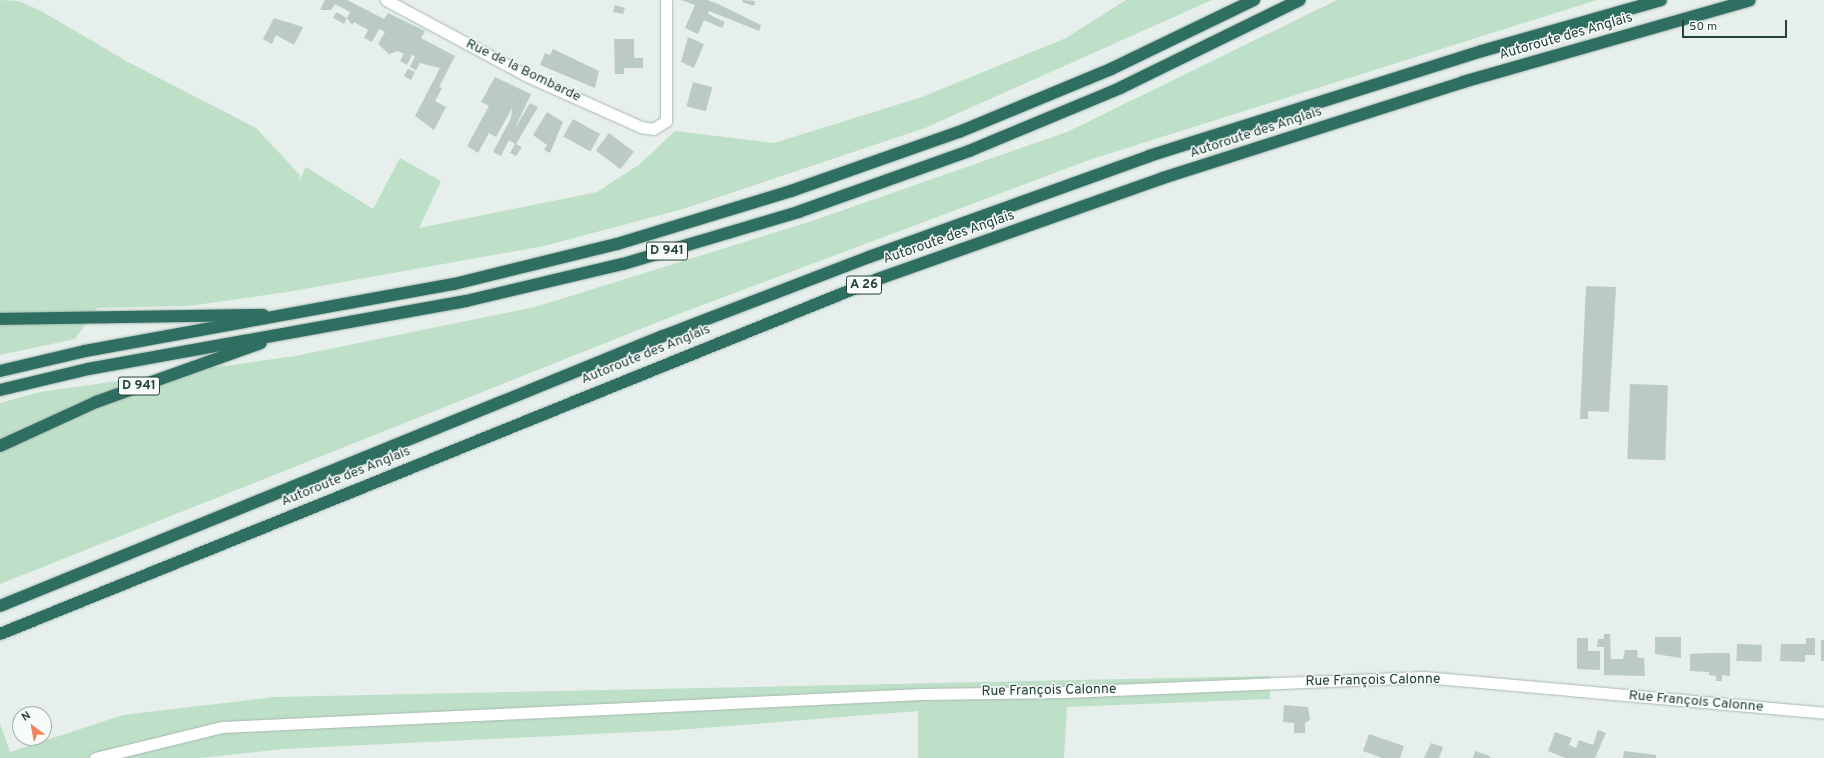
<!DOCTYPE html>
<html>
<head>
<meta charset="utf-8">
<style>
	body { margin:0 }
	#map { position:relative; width:1824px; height:758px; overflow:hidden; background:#e6efeb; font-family:Overpass,sans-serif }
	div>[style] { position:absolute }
	.green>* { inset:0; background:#bfe0c8 }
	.building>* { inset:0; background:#bbcac4; transform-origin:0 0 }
	.roads { filter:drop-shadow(0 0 1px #a8b8b2) drop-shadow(0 0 1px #a8b8b2) }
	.street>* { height:11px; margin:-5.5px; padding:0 5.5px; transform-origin:5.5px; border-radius:5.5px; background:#fff }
	.highway>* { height:12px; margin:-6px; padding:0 6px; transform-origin:6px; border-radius:6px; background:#2f6f62 }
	span { translate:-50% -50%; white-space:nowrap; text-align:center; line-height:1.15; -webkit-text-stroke:3px #f7fbf9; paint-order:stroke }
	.shield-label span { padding:1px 3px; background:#f7fbf9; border:1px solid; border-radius:3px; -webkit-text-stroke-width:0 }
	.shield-label { font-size:13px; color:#24423a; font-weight:700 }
	.street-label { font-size:14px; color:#24423a }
	.north { position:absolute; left:12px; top:706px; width:40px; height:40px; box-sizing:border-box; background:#f7fbf9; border:1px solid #a3b1ad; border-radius:50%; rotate:328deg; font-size:11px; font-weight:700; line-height:16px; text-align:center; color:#24423a }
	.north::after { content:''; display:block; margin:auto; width:14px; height:18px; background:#f4845f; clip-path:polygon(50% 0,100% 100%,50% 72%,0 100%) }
	.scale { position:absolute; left:1682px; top:20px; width:105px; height:18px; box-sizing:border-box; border:2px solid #24423a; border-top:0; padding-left:5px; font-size:12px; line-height:14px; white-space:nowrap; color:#24423a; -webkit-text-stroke:3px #f7fbf9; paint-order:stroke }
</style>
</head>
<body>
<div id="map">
	<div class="green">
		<i style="clip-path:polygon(0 0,19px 1px,41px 11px,128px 62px,256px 128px,300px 175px,298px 183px,306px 167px,373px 209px,400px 158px,441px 181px,419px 228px,597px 192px,640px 164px,675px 131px,774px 143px,922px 97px,1066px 38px,1126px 0,1212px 0,925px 128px,683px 209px,544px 246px,287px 292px,189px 306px,97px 308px,75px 339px,0 355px)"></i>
		<i style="clip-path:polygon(1337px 0,1597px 0,1089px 160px,676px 315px,0 584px,0 403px,40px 392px,295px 356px,535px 307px,812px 221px,1067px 132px)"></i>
		<i style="clip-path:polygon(1270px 676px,1270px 699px,1067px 707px,1064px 758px,918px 758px,918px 711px,677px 730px,284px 749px,200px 758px,0 758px,0 723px,10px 752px,123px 715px,274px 697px)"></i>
	</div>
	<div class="building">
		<i style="clip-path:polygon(325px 0,347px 0,384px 19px,388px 13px,425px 31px,421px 38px,455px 56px,439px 87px,442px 88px,435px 101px,446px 107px,434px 130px,415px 116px,440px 68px,420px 63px,416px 70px,410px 67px,415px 56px,412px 55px,407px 65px,400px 61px,404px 54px,398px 51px,389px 54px,378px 44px,385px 32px,379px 29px,372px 42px,364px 38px,368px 30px,354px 22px,352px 25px,347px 18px,344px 24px,333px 18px,336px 12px,347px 18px,350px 12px,335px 4px,331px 10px,320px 10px)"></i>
		<i style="clip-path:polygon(681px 0,707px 0,718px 4px,761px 25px,759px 31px,709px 11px,708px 14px,725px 22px,722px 28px,704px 20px,698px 34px,685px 28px,695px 5px)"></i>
		<i style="clip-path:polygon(743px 0,755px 1px,754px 6px,742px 2px)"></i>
		<i style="clip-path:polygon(615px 5px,625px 8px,623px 14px,613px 12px)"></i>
		<i style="clip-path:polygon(274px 18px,303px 27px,294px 45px,276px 35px,272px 44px,263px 39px)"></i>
		<i style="clip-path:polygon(688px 37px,704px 44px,694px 68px,681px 62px)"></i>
		<i style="clip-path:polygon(614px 39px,634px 39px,634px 58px,643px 58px,643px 68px,624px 68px,624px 74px,615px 74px)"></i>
		<i style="clip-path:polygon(553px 49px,599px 71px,595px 88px,540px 65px,545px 53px,550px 55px)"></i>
		<i style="clip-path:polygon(408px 69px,415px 72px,411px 80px,404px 76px)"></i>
		<i style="clip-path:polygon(495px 77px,531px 94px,514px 130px,530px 103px,538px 107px,516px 144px,522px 147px,516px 156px,510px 153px,515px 144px,509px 140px,501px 156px,493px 152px,511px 118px,512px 108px,496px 137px,489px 133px,478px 153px,467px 146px,489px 106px,481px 102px)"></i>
		<i style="left:693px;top:82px;width:20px;height:25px;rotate:15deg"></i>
		<i style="clip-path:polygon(547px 112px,563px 122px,550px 153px,544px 150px,547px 145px,533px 135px)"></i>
		<i style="left:573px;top:119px;width:31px;height:20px;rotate:29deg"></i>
		<i style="left:609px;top:133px;width:31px;height:22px;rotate:37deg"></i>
		<i style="clip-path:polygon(1586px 286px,1616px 287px,1609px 412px,1588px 411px,1588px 419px,1580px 419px)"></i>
		<i style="left:1630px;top:384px;width:38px;height:75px;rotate:2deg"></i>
		<i style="clip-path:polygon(1604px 634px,1610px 634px,1611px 659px,1623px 659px,1625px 650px,1637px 650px,1638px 658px,1644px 658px,1645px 676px,1604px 675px,1604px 647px,1597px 647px,1598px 639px,1604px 639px)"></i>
		<i style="clip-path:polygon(1655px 637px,1681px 637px,1681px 658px,1655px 654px)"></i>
		<i style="clip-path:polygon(1577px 638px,1588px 638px,1588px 651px,1600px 651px,1600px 670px,1577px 669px)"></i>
		<i style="clip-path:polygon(1806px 638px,1815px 638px,1815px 655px,1805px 655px,1805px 662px,1780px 661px,1781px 644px,1806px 644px)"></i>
		<i style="left:1821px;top:640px;width:3px;height:21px"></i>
		<i style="left:1737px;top:644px;width:25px;height:17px;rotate:2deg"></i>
		<i style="clip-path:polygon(1710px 653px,1730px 653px,1730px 676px,1722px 675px,1722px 681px,1716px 681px,1716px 676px,1709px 675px,1709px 672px,1690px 671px,1690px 654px)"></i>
		<i style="clip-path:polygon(1284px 705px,1308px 707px,1310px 720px,1305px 723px,1305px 733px,1294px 733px,1294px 723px,1283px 722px)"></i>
		<i style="clip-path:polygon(1598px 730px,1606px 733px,1595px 758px,1565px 758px,1548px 751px,1555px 732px,1572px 738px,1569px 745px,1576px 748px,1579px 740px,1593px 745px)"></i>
		<i style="clip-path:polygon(1369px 734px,1404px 746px,1400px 758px,1382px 758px,1363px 751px)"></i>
		<i style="clip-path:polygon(1431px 743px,1443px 747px,1439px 758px,1424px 758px)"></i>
		<i style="clip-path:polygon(1475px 751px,1490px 756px,1490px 758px,1473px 758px)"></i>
		<i style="clip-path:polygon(1624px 751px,1656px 755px,1656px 758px,1623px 758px)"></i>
	</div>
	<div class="roads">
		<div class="street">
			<i style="left:386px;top:0;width:160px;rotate:28.3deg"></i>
			<i style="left:527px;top:76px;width:125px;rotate:24.1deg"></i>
			<i style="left:641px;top:127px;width:12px;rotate:9deg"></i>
			<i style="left:653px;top:129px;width:15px;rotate:-32deg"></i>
			<i style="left:666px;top:121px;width:121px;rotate:-90deg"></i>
			<i style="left:95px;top:758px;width:131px;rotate:-13.7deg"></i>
			<i style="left:222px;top:727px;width:700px;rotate:-2.7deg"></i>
			<i style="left:921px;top:694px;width:144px;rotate:-0.8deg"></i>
			<i style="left:1065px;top:692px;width:359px;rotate:-2.4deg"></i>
			<i style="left:1424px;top:677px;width:402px;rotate:5.1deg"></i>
		</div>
		<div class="highway">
			<i style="left:0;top:319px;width:263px;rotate:-0.9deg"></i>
			<i style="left:0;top:371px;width:87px;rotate:-13.2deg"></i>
			<i style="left:85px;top:351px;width:375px;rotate:-10.3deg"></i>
			<i style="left:454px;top:284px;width:168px;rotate:-13.8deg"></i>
			<i style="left:617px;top:244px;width:182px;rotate:-16.9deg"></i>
			<i style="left:791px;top:191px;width:178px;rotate:-19.4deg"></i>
			<i style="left:959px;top:132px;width:165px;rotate:-22.5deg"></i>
			<i style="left:1111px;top:69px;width:159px;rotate:-25.8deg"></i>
			<i style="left:0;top:390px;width:90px;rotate:-13.4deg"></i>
			<i style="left:88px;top:369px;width:384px;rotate:-10.2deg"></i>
			<i style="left:466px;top:301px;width:161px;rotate:-13.3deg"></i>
			<i style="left:623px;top:264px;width:183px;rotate:-16.5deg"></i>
			<i style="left:798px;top:212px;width:182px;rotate:-19.6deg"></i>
			<i style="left:969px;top:151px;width:164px;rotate:-22.6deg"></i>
			<i style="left:1120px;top:88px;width:200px;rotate:-26.1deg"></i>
			<i style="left:0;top:446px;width:106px;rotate:-24.6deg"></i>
			<i style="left:96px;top:402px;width:175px;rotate:-19.7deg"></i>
			<i style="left:0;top:606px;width:716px;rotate:-22.16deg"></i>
			<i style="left:663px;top:336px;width:221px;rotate:-21deg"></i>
			<i style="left:869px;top:257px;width:298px;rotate:-19.8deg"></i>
			<i style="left:1149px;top:156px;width:349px;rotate:-17.5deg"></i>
			<i style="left:1482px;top:51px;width:186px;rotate:-15.9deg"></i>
			<i style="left:0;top:634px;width:947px;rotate:-22.01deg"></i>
			<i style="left:878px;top:279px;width:302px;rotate:-19.5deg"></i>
			<i style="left:1163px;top:178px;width:315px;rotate:-17.7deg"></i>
			<i style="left:1463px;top:82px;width:298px;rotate:-15.9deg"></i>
		</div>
	</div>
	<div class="shield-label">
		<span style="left:667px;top:251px">D 941</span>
		<span style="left:864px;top:285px">A 26</span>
		<span style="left:139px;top:386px">D 941</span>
	</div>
	<div class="street-label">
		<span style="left:1566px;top:37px;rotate:-16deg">Autoroute des Anglais</span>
		<span style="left:523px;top:71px;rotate:26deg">Rue de la Bombarde</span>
		<span style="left:1256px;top:133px;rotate:-18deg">Autoroute des Anglais</span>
		<span style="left:949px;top:238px;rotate:-19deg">Autoroute des Anglais</span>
		<span style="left:646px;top:355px;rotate:-22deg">Autoroute des Anglais</span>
		<span style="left:346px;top:477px;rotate:-22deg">Autoroute des Anglais</span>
		<span style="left:1373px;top:681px;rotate:-1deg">Rue François Calonne</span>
		<span style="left:1049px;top:691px;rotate:-1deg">Rue François Calonne</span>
		<span style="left:1696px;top:702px;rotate:5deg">Rue François Calonne</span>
	</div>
	<div class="north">N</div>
	<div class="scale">50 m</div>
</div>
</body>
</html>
